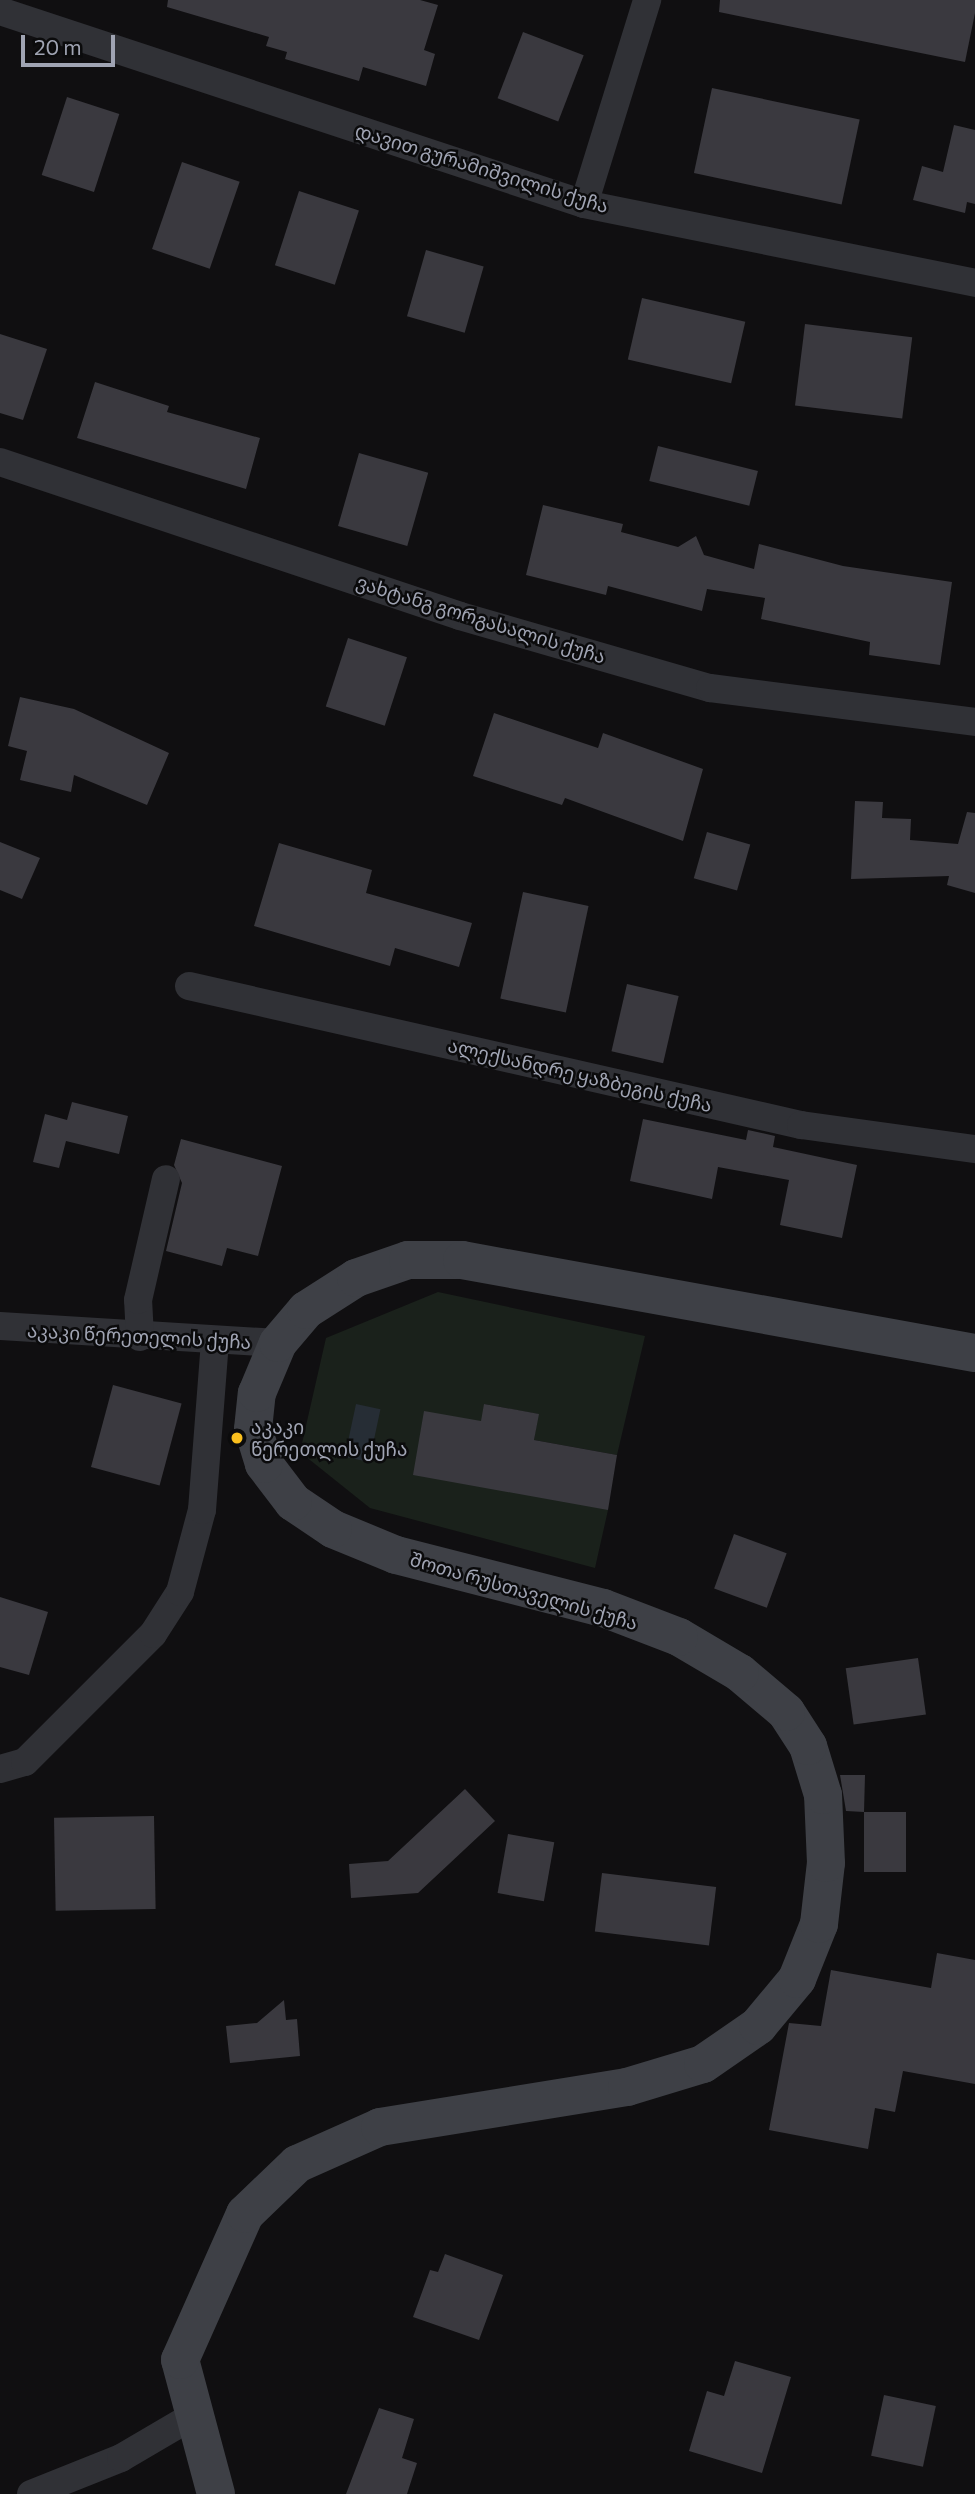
<!DOCTYPE html>
<html>
<head>
<meta charset="utf-8">
<style>
	body { margin:0 }
	#map { position:relative; width:975px; height:2494px; overflow:hidden; background:#100f11; font-family:Commissioner,"Noto Sans Georgian",sans-serif }
	div>[style] { position:absolute }
	.green>* { inset:0; background:#1a211b }
	.water>* { inset:0; background:#262d35; transform-origin:0 0 }
	.building>* { inset:0; background:#3a393f; transform-origin:0 0 }
	.minor>* { height:28px; margin:-14px; padding:0 14px; transform-origin:14px; border-radius:14px; background:#303136 }
	.secondary>* { height:38px; margin:-19px; padding:0 19px; transform-origin:19px; border-radius:19px; background:#3e4046 }
	.dots>* { width:19px; height:19px; translate:-50% -50%; box-sizing:border-box; border:4px solid #0b0b0c; border-radius:50% }
	span { translate:-50% -50%; white-space:nowrap; text-align:center; line-height:1.15; -webkit-text-stroke:5px #0b0b0c; paint-order:stroke }
	.street-label { font-size:19px; color:#a0a4b3 }
	.poi-label { font-size:19px; color:#a0a4b3 }
	.left { translate:0 -50%; text-align:left }
	.scale { position:absolute; left:21px; top:35px; width:94px; height:32px; box-sizing:border-box; border:4px solid #a0a4b3; border-top:0; padding-left:9px; font-size:21px; line-height:24px; white-space:nowrap; color:#a0a4b3; -webkit-text-stroke:5px #0b0b0c; paint-order:stroke }
</style>
</head>
<body>
<div id="map">
	<div class="green">
		<i style="clip-path:polygon(438px 1292px,645px 1336px,617px 1455px,534px 1440px,538px 1414px,484px 1404px,608px 1510px,595px 1568px,370px 1508px,300px 1452px,326px 1338px)"></i>
	</div>
	<div class="water">
		<i style="left:356px;top:1404px;width:25px;height:54px;rotate:12deg"></i>
	</div>
	<div class="building">
		<i style="clip-path:polygon(168px 0,420px 0,438px 5px,424px 50px,435px 54px,426px 86px,363px 67px,359px 81px,285px 59px,287px 52px,266px 46px,269px 37px,167px 7px)"></i>
		<i style="clip-path:polygon(720px 0,975px 0,975px 13px,965px 62px,719px 12px)"></i>
		<i style="left:523px;top:32px;width:65px;height:71px;rotate:21deg"></i>
		<i style="left:712px;top:88px;width:151px;height:87px;rotate:12deg"></i>
		<i style="left:67px;top:97px;width:55px;height:82px;rotate:18deg"></i>
		<i style="clip-path:polygon(954px 125px,975px 130px,975px 204px,967px 202px,965px 213px,913px 200px,922px 166px,943px 172px)"></i>
		<i style="left:182px;top:162px;width:61px;height:92px;rotate:19deg"></i>
		<i style="left:299px;top:191px;width:63px;height:78px;rotate:18deg"></i>
		<i style="left:426px;top:250px;width:60px;height:69px;rotate:16deg"></i>
		<i style="left:642px;top:298px;width:106px;height:63px;rotate:13deg"></i>
		<i style="left:805px;top:324px;width:108px;height:82px;rotate:7deg"></i>
		<i style="clip-path:polygon(0 334px,47px 349px,23px 420px,0 413px)"></i>
		<i style="clip-path:polygon(95px 382px,169px 406px,167px 412px,260px 438px,246px 489px,77px 438px)"></i>
		<i style="left:658px;top:446px;width:103px;height:36px;rotate:14deg"></i>
		<i style="left:359px;top:453px;width:72px;height:76px;rotate:16deg"></i>
		<i style="clip-path:polygon(543px 505px,623px 524px,621px 532px,678px 547px,696px 536px,704px 555px,754px 569px,759px 544px,843px 566px,952px 582px,940px 665px,869px 655px,870px 642px,761px 619px,765px 598px,707px 589px,702px 611px,608px 586px,606px 595px,526px 575px)"></i>
		<i style="left:348px;top:638px;width:62px;height:72px;rotate:18deg"></i>
		<i style="clip-path:polygon(20px 697px,74px 709px,169px 753px,147px 805px,74px 775px,71px 792px,20px 780px,27px 751px,8px 746px)"></i>
		<i style="clip-path:polygon(494px 713px,598px 748px,603px 733px,703px 769px,683px 841px,565px 798px,562px 805px,473px 776px)"></i>
		<i style="clip-path:polygon(855px 801px,883px 802px,882px 818px,911px 819px,910px 840px,958px 844px,967px 812px,975px 813px,975px 893px,947px 885px,949px 876px,851px 879px)"></i>
		<i style="left:707px;top:832px;width:45px;height:48px;rotate:16deg"></i>
		<i style="clip-path:polygon(0 842px,40px 858px,22px 899px,0 890px)"></i>
		<i style="clip-path:polygon(279px 843px,372px 870px,366px 893px,472px 923px,459px 967px,395px 948px,390px 966px,254px 926px)"></i>
		<i style="left:523px;top:892px;width:67px;height:109px;rotate:12deg"></i>
		<i style="left:627px;top:984px;width:53px;height:69px;rotate:13deg"></i>
		<i style="clip-path:polygon(72px 1102px,128px 1116px,119px 1154px,66px 1141px,59px 1168px,33px 1162px,45px 1114px,67px 1120px)"></i>
		<i style="clip-path:polygon(643px 1119px,746px 1140px,748px 1130px,775px 1136px,773px 1147px,857px 1165px,842px 1238px,780px 1225px,789px 1180px,718px 1167px,712px 1199px,630px 1181px)"></i>
		<i style="clip-path:polygon(181px 1139px,282px 1166px,258px 1256px,227px 1248px,222px 1266px,166px 1251px,182px 1183px,174px 1165px)"></i>
		<i style="left:113px;top:1385px;width:71px;height:85px;rotate:15deg"></i>
		<i style="clip-path:polygon(484px 1404px,539px 1414px,534px 1440px,617px 1455px,608px 1510px,413px 1475px,424px 1411px,481px 1421px)"></i>
		<i style="left:734px;top:1534px;width:56px;height:58px;rotate:20deg"></i>
		<i style="clip-path:polygon(0 1597px,48px 1612px,29px 1675px,0 1667px)"></i>
		<i style="left:918px;top:1658px;width:57px;height:73px;rotate:82deg"></i>
		<i style="clip-path:polygon(840px 1775px,865px 1775px,864px 1812px,846px 1811px)"></i>
		<i style="clip-path:polygon(465px 1789px,495px 1821px,418px 1893px,351px 1898px,349px 1864px,388px 1861px)"></i>
		<i style="left:864px;top:1812px;width:42px;height:60px"></i>
		<i style="left:154px;top:1816px;width:93px;height:100px;rotate:89deg"></i>
		<i style="left:508px;top:1834px;width:47px;height:60px;rotate:10deg"></i>
		<i style="left:602px;top:1873px;width:115px;height:59px;rotate:7deg"></i>
		<i style="clip-path:polygon(937px 1953px,975px 1960px,975px 2084px,903px 2071px,895px 2112px,875px 2108px,868px 2149px,769px 2130px,789px 2023px,821px 2026px,831px 1970px,931px 1988px)"></i>
		<i style="clip-path:polygon(284px 2000px,286px 2020px,297px 2019px,300px 2056px,230px 2063px,226px 2026px,257px 2023px)"></i>
		<i style="clip-path:polygon(445px 2254px,503px 2275px,479px 2340px,413px 2317px,430px 2270px,438px 2272px)"></i>
		<i style="clip-path:polygon(735px 2361px,791px 2377px,762px 2473px,689px 2451px,707px 2391px,724px 2396px)"></i>
		<i style="left:884px;top:2395px;width:53px;height:62px;rotate:12deg"></i>
		<i style="clip-path:polygon(379px 2408px,414px 2419px,402px 2458px,417px 2463px,407px 2494px,346px 2494px)"></i>
	</div>
	<div class="minor">
		<i style="left:0;top:11px;width:615px;rotate:18.29deg"></i>
		<i style="left:584px;top:204px;width:399px;rotate:11.4deg"></i>
		<i style="left:584px;top:204px;width:214px;rotate:-72.8deg"></i>
		<i style="left:0;top:462px;width:485px;rotate:18.5deg"></i>
		<i style="left:460px;top:616px;width:260px;rotate:16.1deg"></i>
		<i style="left:710px;top:688px;width:267px;rotate:7.3deg"></i>
		<i style="left:189px;top:986px;width:628px;rotate:12.8deg"></i>
		<i style="left:801px;top:1125px;width:176px;rotate:7.9deg"></i>
		<i style="left:0;top:1326px;width:279px;rotate:3.5deg"></i>
		<i style="left:140px;top:1337px;width:37px;rotate:-93deg"></i>
		<i style="left:138px;top:1300px;width:124px;rotate:-77deg"></i>
		<i style="left:0;top:1769px;width:26px;rotate:-16deg"></i>
		<i style="left:25px;top:1762px;width:181px;rotate:-45deg"></i>
		<i style="left:153px;top:1634px;width:50px;rotate:-57.3deg"></i>
		<i style="left:180px;top:1592px;width:85px;rotate:-75deg"></i>
		<i style="left:202px;top:1510px;width:170px;rotate:-85.6deg"></i>
		<i style="left:31px;top:2494px;width:97px;rotate:-21.8deg"></i>
		<i style="left:121px;top:2458px;width:81px;rotate:-30.4deg"></i>
	</div>
	<div class="secondary">
		<i style="left:216px;top:2494px;width:139px;rotate:-105deg"></i>
		<i style="left:180px;top:2360px;width:160px;rotate:-66deg"></i>
		<i style="left:245px;top:2214px;width:72px;rotate:-43.9deg"></i>
		<i style="left:297px;top:2164px;width:91px;rotate:-24deg"></i>
		<i style="left:380px;top:2127px;width:250px;rotate:-9.2deg"></i>
		<i style="left:627px;top:2087px;width:79px;rotate:-16.8deg"></i>
		<i style="left:703px;top:2064px;width:67px;rotate:-34.6deg"></i>
		<i style="left:758px;top:2026px;width:61px;rotate:-50.3deg"></i>
		<i style="left:797px;top:1979px;width:59px;rotate:-68.2deg"></i>
		<i style="left:819px;top:1924px;width:61px;rotate:-83.5deg"></i>
		<i style="left:826px;top:1863px;width:68px;rotate:-92.5deg"></i>
		<i style="left:823px;top:1795px;width:51px;rotate:-107deg"></i>
		<i style="left:808px;top:1746px;width:40px;rotate:-122.9deg"></i>
		<i style="left:786px;top:1712px;width:60px;rotate:-139.7deg"></i>
		<i style="left:740px;top:1673px;width:71px;rotate:-149.5deg"></i>
		<i style="left:679px;top:1637px;width:81px;rotate:-159.1deg"></i>
		<i style="left:603px;top:1608px;width:214px;rotate:-165.6deg"></i>
		<i style="left:396px;top:1555px;width:68px;rotate:-157.6deg"></i>
		<i style="left:333px;top:1529px;width:48px;rotate:-146deg"></i>
		<i style="left:293px;top:1502px;width:48px;rotate:-127.3deg"></i>
		<i style="left:264px;top:1464px;width:37px;rotate:-107deg"></i>
		<i style="left:253px;top:1429px;width:36px;rotate:-84deg"></i>
		<i style="left:257px;top:1393px;width:54px;rotate:-67.2deg"></i>
		<i style="left:278px;top:1343px;width:43px;rotate:-49.7deg"></i>
		<i style="left:306px;top:1310px;width:59px;rotate:-32.6deg"></i>
		<i style="left:356px;top:1278px;width:55px;rotate:-19.1deg"></i>
		<i style="left:408px;top:1260px;width:54px"></i>
		<i style="left:462px;top:1260px;width:521px;rotate:10.28deg"></i>
	</div>
	<div class="dots">
		<i style="left:237px;top:1438px;background:#fabf1e"></i>
	</div>
	<div class="street-label">
		<span style="left:482px;top:168px;rotate:17deg">დავით გურამიშვილის ქუჩა</span>
		<span style="left:481px;top:619px;rotate:17deg">ვახტანგ გორგასალის ქუჩა</span>
		<span style="left:580px;top:1075px;rotate:13deg">ალექსანდრე ყაზბეგის ქუჩა</span>
		<span style="left:139px;top:1336px;rotate:3deg">აკაკი წერეთელის ქუჩა</span>
		<span style="left:524px;top:1591px;rotate:16deg">შოთა რუსთაველის ქუჩა</span>
	</div>
	<div class="poi-label">
		<span class="left" style="left:251px;top:1438px">აკაკი<br>წერეთლის ქუჩა</span>
	</div>
	<div class="scale">20 m</div>
</div>
</body>
</html>
